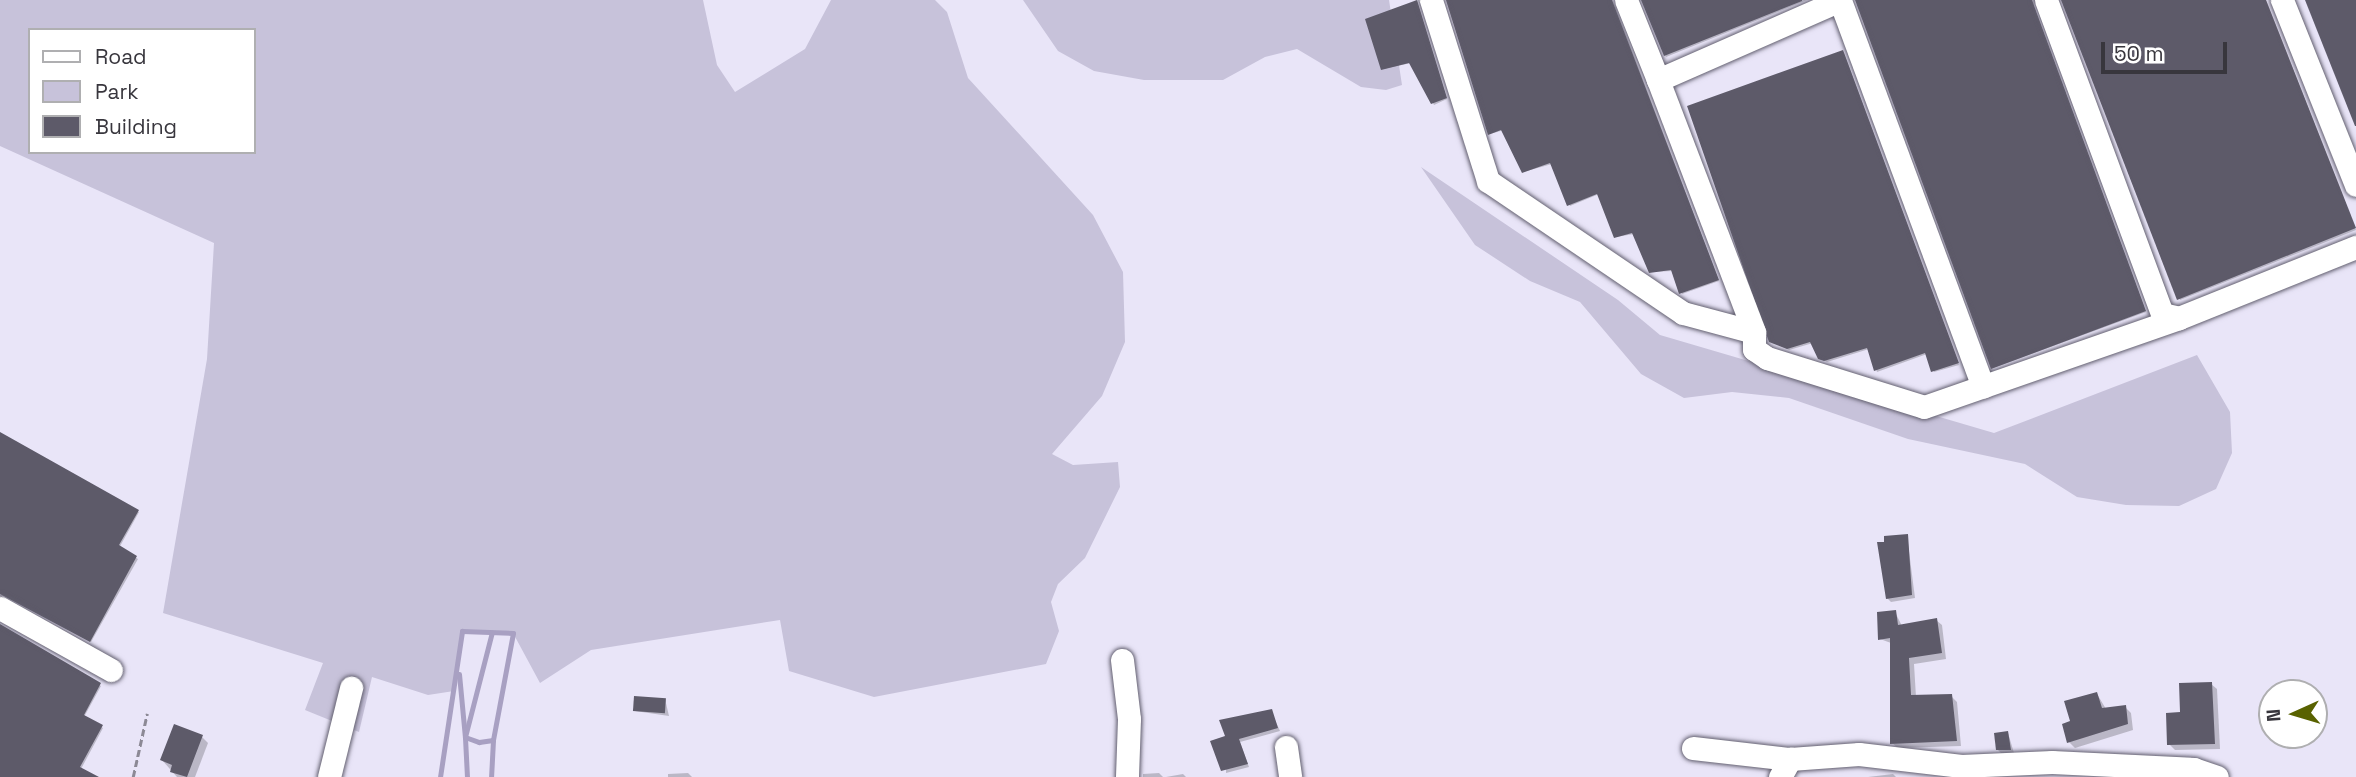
<!DOCTYPE html>
<html>
<head>
<meta charset="utf-8">
<style>
	body { margin:0 }
	#map { position:relative; width:2356px; height:777px; overflow:hidden; background:#e9e5f8; font-family:"Space Grotesk",sans-serif }
	div>[style] { position:absolute }
	.green>* { inset:0; background:#c7c2da }
	.shadow>* { inset:0; background:#0003 }
	.stream>* { height:5px; margin:-2.5px; padding:0 2.5px; transform-origin:2.5px; border-radius:2.5px; background:#a8a0c2 }
	.building>* { inset:0; background:#5d5a69; transform-origin:0 0 }
	.path>* { height:2.5px; margin-top:-1.25px; transform-origin:0; background:repeating-linear-gradient(90deg,#8c8995 0 7px,transparent 0 10.5px) }
	.roads { filter:drop-shadow(0 0 2px #625f6f) drop-shadow(0 0 2px #625f6f) }
	.minor>* { height:23px; margin:-11.5px; padding:0 11.5px; transform-origin:11.5px; border-radius:11.5px; background:#fff }
	span { translate:-50% -50%; white-space:nowrap; text-align:center; line-height:1.15; -webkit-text-stroke:7px #fff; paint-order:stroke }
	.legend { position:absolute; left:28px; top:28px; width:228px; height:126px; box-sizing:border-box; background:#fff; border:2px solid #afafb1; margin:0; padding:9px 12px; list-style:none; font-size:21px; color:#38363d }
	.legend li { display:flex; align-items:center; gap:14px; height:35px }
	.legend b { width:35px; border:2px solid #afafb1 }
	.north { position:absolute; left:2258px; top:679px; width:70px; height:70px; box-sizing:border-box; background:#fff; border:2px solid #afafb1; border-radius:50%; rotate:266deg; font-size:19px; font-weight:700; line-height:28px; text-align:center; color:#38363d }
	.north::after { content:''; display:block; margin:auto; width:24px; height:32px; background:#596200; clip-path:polygon(50% 0,100% 100%,50% 72%,0 100%) }
	.scale { position:absolute; left:2101px; top:42px; width:126px; height:32px; box-sizing:border-box; border:4px solid #38363d; border-top:0; padding-left:9px; font-size:21px; line-height:24px; white-space:nowrap; color:#38363d; -webkit-text-stroke:5px #fff; paint-order:stroke }
</style>
</head>
<body>
<div id="map">
	<div class="green">
		<i style="clip-path:polygon(evenodd,0 0,703px 0,717px 65px,735px 92px,805px 49px,831px 0,935px 0,947px 12px,968px 78px,1093px 215px,1123px 272px,1125px 342px,1102px 396px,1052px 454px,1073px 465px,1118px 462px,1120px 487px,1085px 558px,1058px 584px,1051px 602px,1059px 631px,1046px 664px,874px 697px,789px 671px,780px 620px,591px 650px,540px 683px,513px 633px,463px 631px,454px 691px,428px 695px,372px 677px,359px 732px,305px 710px,323px 663px,163px 613px,207px 359px,214px 243px,0 146px,0 0,30px 30px,254px 30px,254px 152px,30px 152px,30px 30px)"></i>
		<i style="clip-path:polygon(1023px 0,1389px 0,1402px 85px,1386px 90px,1361px 87px,1297px 49px,1265px 57px,1223px 80px,1144px 80px,1094px 71px,1058px 51px)"></i>
		<i style="clip-path:polygon(1421px 167px,1618px 300px,1660px 335px,1994px 433px,2197px 355px,2230px 412px,2232px 453px,2216px 489px,2179px 506px,2126px 505px,2077px 497px,2025px 464px,1908px 439px,1789px 398px,1732px 392px,1684px 398px,1641px 374px,1580px 302px,1530px 281px,1475px 245px)"></i>
	</div>
	<div class="shadow">
		<i style="clip-path:polygon(1446px 0,1613px 0,1719px 281px,1682px 294px,1673px 271px,1650px 272px,1634px 234px,1616px 237px,1599px 194px,1570px 206px,1552px 164px,1523px 172px,1504px 130px,1490px 134px)"></i>
		<i style="clip-path:polygon(1642px 0,1807px 0,1666px 57px)"></i>
		<i style="clip-path:polygon(1857px 0,2035px 0,2034px 8px,2146px 312px,1993px 368px)"></i>
		<i style="clip-path:polygon(2063px 0,2266px 0,2356px 230px,2180px 300px)"></i>
		<i style="clip-path:polygon(1417px 1px,1447px 99px,1434px 105px,1411px 63px,1383px 69px)"></i>
		<i style="clip-path:polygon(1843px 52px,1844px 53px,1959px 365px,1934px 372px,1927px 354px,1877px 372px,1869px 349px,1827px 362px,1820px 358px,1813px 343px,1789px 350px,1771px 341px)"></i>
		<i style="clip-path:polygon(0 434px,139px 512px,119px 548px,138px 559px,91px 642px,9px 596px,0 596px)"></i>
		<i style="clip-path:polygon(1907px 536px,1915px 598px,1891px 602px,1887px 598px)"></i>
		<i style="clip-path:polygon(1895px 612px,1902px 626px,1936px 620px,1942px 625px,1946px 659px,1914px 664px,1916px 697px,1951px 696px,1957px 702px,1961px 746px,1898px 748px,1892px 743px,1891px 643px,1880px 639px)"></i>
		<i style="clip-path:polygon(0 626px,101px 686px,84px 717px,103px 728px,81px 769px,95px 777px,0 777px)"></i>
		<i style="clip-path:polygon(2211px 684px,2217px 689px,2220px 749px,2175px 750px,2169px 744px,2182px 714px)"></i>
		<i style="clip-path:polygon(2097px 694px,2106px 709px,2125px 707px,2131px 713px,2133px 730px,2075px 748px,2069px 742px,2072px 723px)"></i>
		<i style="clip-path:polygon(665px 699px,669px 716px,635px 711px)"></i>
		<i style="clip-path:polygon(1271px 711px,1280px 731px,1240px 742px,1249px 767px,1226px 773px,1227px 737px)"></i>
		<i style="clip-path:polygon(2008px 733px,2014px 753px,2002px 754px,1998px 750px)"></i>
		<i style="clip-path:polygon(202px 737px,208px 743px,195px 777px,177px 777px,162px 760px)"></i>
		<i style="clip-path:polygon(688px 773px,692px 777px,668px 777px,668px 774px)"></i>
		<i style="clip-path:polygon(1159px 773px,1163px 777px,1143px 777px,1143px 774px)"></i>
		<i style="clip-path:polygon(1183px 774px,1186px 777px,1166px 777px)"></i>
		<i style="clip-path:polygon(1893px 774px,1896px 777px,1868px 777px)"></i>
	</div>
	<div class="stream">
		<i style="left:459px;top:674px;width:63px;rotate:84.6deg"></i>
		<i style="left:465px;top:737px;width:15px;rotate:20deg"></i>
		<i style="left:479px;top:742px;width:14px;rotate:-8deg"></i>
		<i style="left:440px;top:777px;width:148px;rotate:-81.4deg"></i>
		<i style="left:462px;top:631px;width:51px;rotate:2.2deg"></i>
		<i style="left:513px;top:633px;width:109px;rotate:100.6deg"></i>
		<i style="left:493px;top:740px;width:37px;rotate:93deg"></i>
		<i style="left:467px;top:777px;width:40px;rotate:-92.9deg"></i>
		<i style="left:465px;top:737px;width:108px;rotate:-75.6deg"></i>
	</div>
	<div class="building">
		<i style="clip-path:polygon(1417px 0,1447px 98px,1431px 104px,1409px 63px,1381px 70px,1365px 19px)"></i>
		<i style="clip-path:polygon(1446px 0,1612px 0,1719px 280px,1679px 294px,1671px 270px,1649px 273px,1632px 233px,1614px 238px,1597px 194px,1567px 206px,1550px 163px,1522px 173px,1501px 130px,1488px 135px)"></i>
		<i style="clip-path:polygon(1641px 0,1802px 0,1802px 1px,1664px 56px)"></i>
		<i style="clip-path:polygon(1855px 0,2032px 0,2146px 311px,1991px 369px)"></i>
		<i style="clip-path:polygon(2061px 0,2266px 0,2356px 228px,2177px 300px)"></i>
		<i style="clip-path:polygon(2305px 0,2356px 0,2356px 126px,2355px 126px)"></i>
		<i style="clip-path:polygon(1843px 50px,1959px 363px,1931px 372px,1925px 353px,1874px 371px,1867px 348px,1824px 361px,1818px 359px,1810px 342px,1787px 349px,1769px 342px,1687px 106px)"></i>
		<i style="clip-path:polygon(0 432px,139px 510px,119px 545px,137px 556px,90px 642px,0 594px)"></i>
		<i style="clip-path:polygon(1908px 534px,1912px 595px,1886px 599px,1877px 542px,1884px 542px,1884px 536px)"></i>
		<i style="clip-path:polygon(1896px 610px,1898px 625px,1937px 618px,1942px 653px,1909px 658px,1911px 695px,1952px 694px,1957px 741px,1890px 744px,1890px 638px,1878px 640px,1877px 612px)"></i>
		<i style="clip-path:polygon(0 624px,101px 683px,84px 715px,103px 725px,80px 767px,99px 777px,0 777px)"></i>
		<i style="clip-path:polygon(2212px 682px,2215px 744px,2167px 745px,2166px 713px,2180px 712px,2179px 683px)"></i>
		<i style="clip-path:polygon(2097px 692px,2102px 708px,2126px 705px,2128px 724px,2067px 743px,2062px 724px,2070px 721px,2064px 701px)"></i>
		<i style="left:634px;top:696px;width:32px;height:15px;rotate:4deg"></i>
		<i style="clip-path:polygon(1272px 709px,1278px 728px,1239px 739px,1248px 764px,1221px 771px,1210px 741px,1225px 736px,1219px 720px)"></i>
		<i style="clip-path:polygon(174px 724px,203px 735px,187px 777px,170px 772px,172px 765px,160px 760px)"></i>
		<i style="clip-path:polygon(2008px 731px,2011px 750px,1996px 750px,1994px 733px)"></i>
	</div>
	<div class="path">
		<i style="left:133px;top:777px;width:65px;rotate:-77.5deg"></i>
	</div>
	<div class="roads">
		<div class="minor">
			<i style="left:1431px;top:0;width:190px;rotate:72.5deg"></i>
			<i style="left:1488px;top:181px;width:235px;rotate:34.1deg"></i>
			<i style="left:1683px;top:313px;width:73px;rotate:15deg"></i>
			<i style="left:1754px;top:332px;width:17px;rotate:90deg"></i>
			<i style="left:1754px;top:349px;width:16px;rotate:35deg"></i>
			<i style="left:1767px;top:358px;width:164px;rotate:17.3deg"></i>
			<i style="left:1924px;top:407px;width:270px;rotate:-19.2deg"></i>
			<i style="left:1626px;top:0;width:86px;rotate:68.2deg"></i>
			<i style="left:1658px;top:80px;width:199px;rotate:-23.7deg"></i>
			<i style="left:2046px;top:0;width:335px;rotate:69.7deg"></i>
			<i style="left:2162px;top:314px;width:17px;rotate:13deg"></i>
			<i style="left:2179px;top:318px;width:191px;rotate:-21.9deg"></i>
			<i style="left:2282px;top:0;width:199px;rotate:68.2deg"></i>
			<i style="left:1841px;top:3px;width:409px;rotate:69.7deg"></i>
			<i style="left:1658px;top:80px;width:270px;rotate:69.1deg"></i>
			<i style="left:0;top:608px;width:127px;rotate:29.2deg"></i>
			<i style="left:1122px;top:660px;width:59px;rotate:83.2deg"></i>
			<i style="left:1129px;top:719px;width:58px;rotate:92deg"></i>
			<i style="left:1286px;top:747px;width:30px;rotate:82deg"></i>
			<i style="left:1693px;top:748px;width:98px;rotate:6.5deg"></i>
			<i style="left:329px;top:777px;width:92px;rotate:-76.1deg"></i>
			<i style="left:1780px;top:777px;width:21px;rotate:-61deg"></i>
			<i style="left:1790px;top:759px;width:69px;rotate:-4.1deg"></i>
			<i style="left:1859px;top:754px;width:103px;rotate:6.7deg"></i>
			<i style="left:1961px;top:766px;width:91px;rotate:-2.5deg"></i>
			<i style="left:2052px;top:762px;width:142px;rotate:2.8deg"></i>
			<i style="left:2194px;top:769px;width:24px;rotate:19deg"></i>
		</div>
	</div>
	<ul class="legend">
	<li><b style="height:9px;background:#fff"></b>Road</li>
	<li><b style="height:19px;background:#c7c2da"></b>Park</li>
	<li><b style="height:19px;background:#5d5a69"></b>Building</li>
	</ul>
	<div class="north">N</div>
	<div class="scale">50 m</div>
</div>
</body>
</html>
